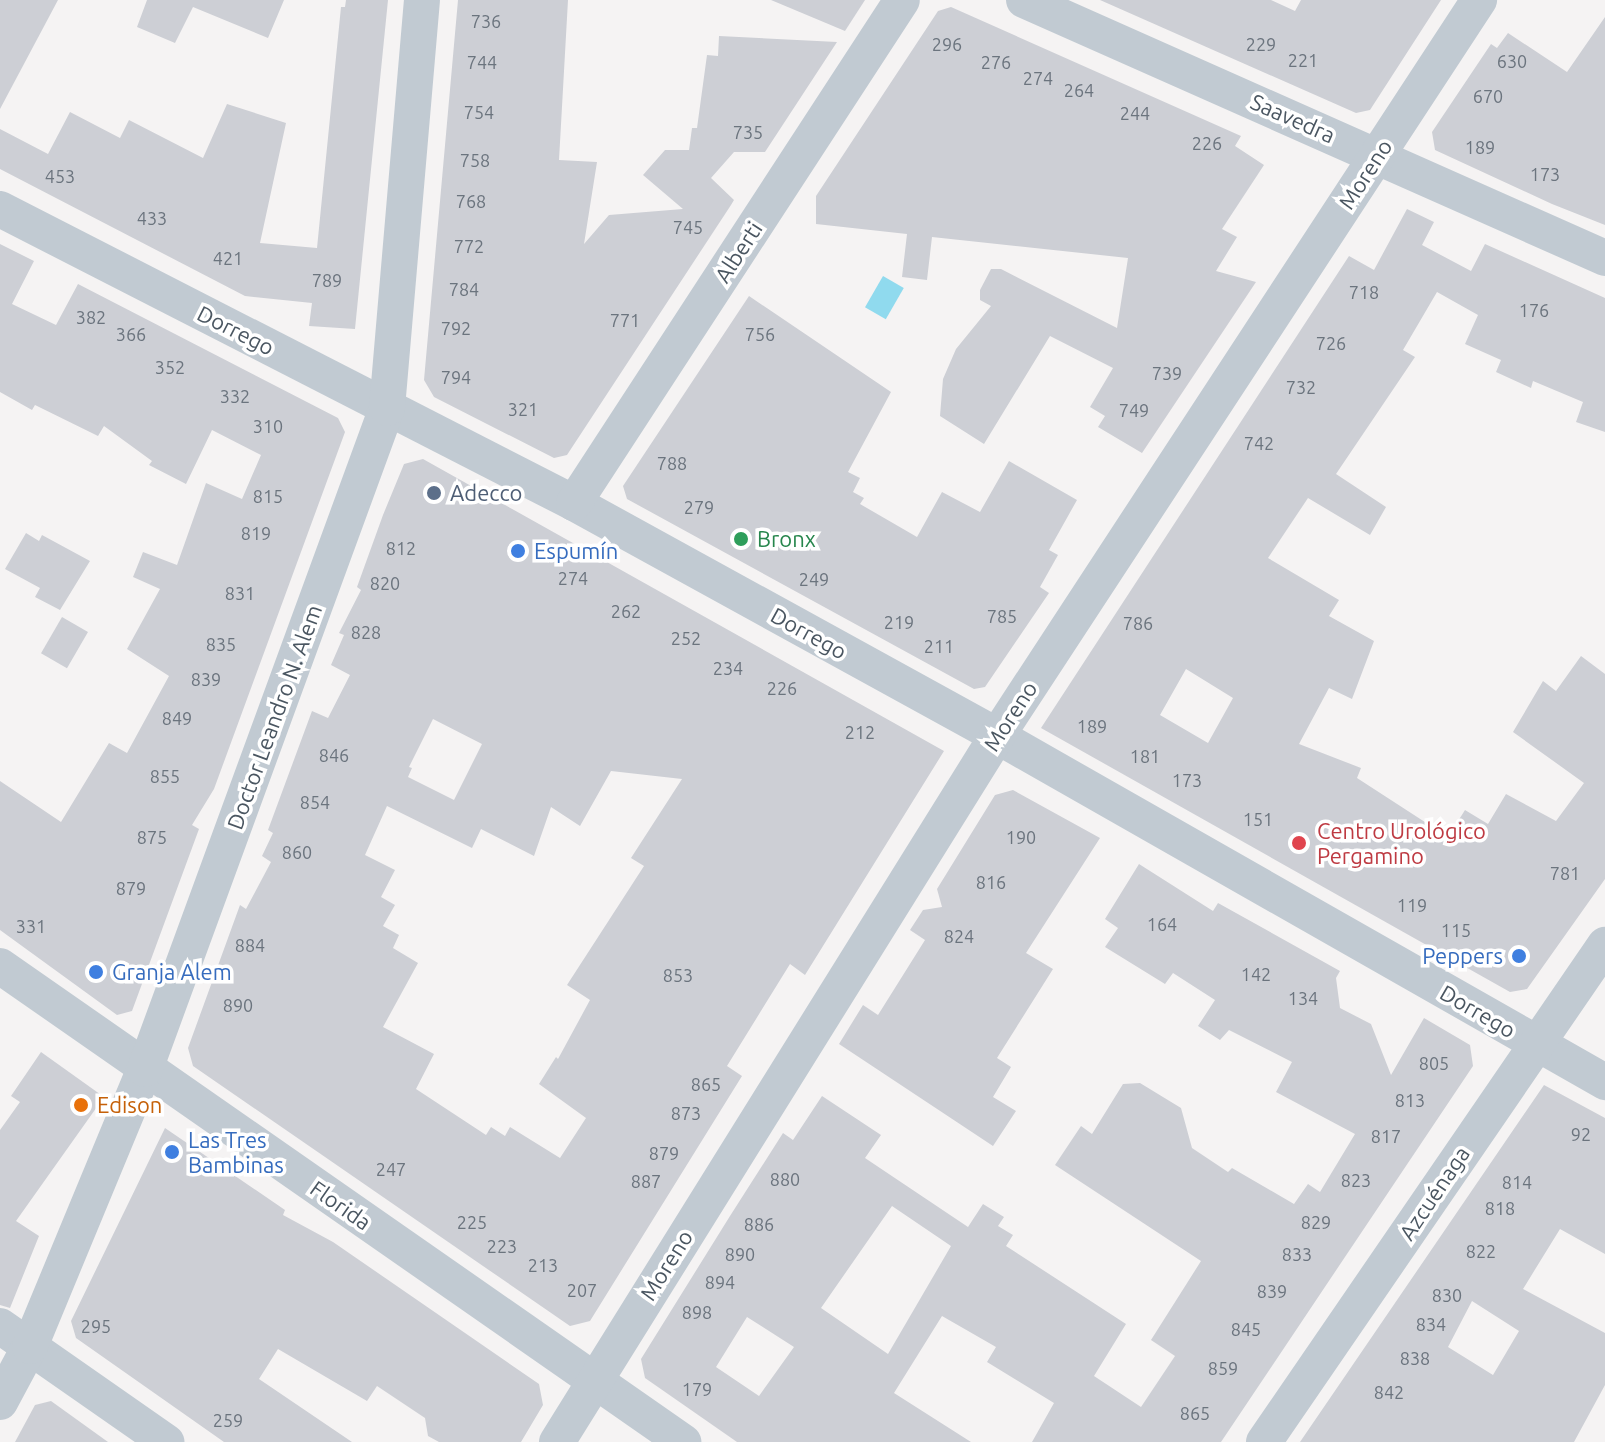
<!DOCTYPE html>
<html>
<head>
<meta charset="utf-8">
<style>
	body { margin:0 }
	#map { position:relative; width:1605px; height:1442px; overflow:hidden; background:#f5f3f3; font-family:Ubuntu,sans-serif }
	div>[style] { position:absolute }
	.water>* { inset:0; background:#90daee; transform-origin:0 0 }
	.building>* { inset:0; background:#cdcfd5; transform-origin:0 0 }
	.street>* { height:36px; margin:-18px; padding:0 18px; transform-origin:18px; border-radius:18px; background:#c1cad2 }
	.dots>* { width:22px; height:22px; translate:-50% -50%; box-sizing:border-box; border:4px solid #fff; border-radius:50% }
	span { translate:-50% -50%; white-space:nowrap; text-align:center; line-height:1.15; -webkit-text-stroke:7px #fff; paint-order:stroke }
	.number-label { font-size:18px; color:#6b747e }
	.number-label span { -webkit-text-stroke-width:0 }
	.street-label { font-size:22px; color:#4a5661 }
	.service-label { font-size:22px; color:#4e5e75 }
	.left { translate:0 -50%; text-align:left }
	.leisure-label { font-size:22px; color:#27864d }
	.shop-label { font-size:22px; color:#366cbe }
	.right { translate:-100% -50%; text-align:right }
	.health-label { font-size:22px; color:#be3a42 }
	.food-label { font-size:22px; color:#c56008 }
</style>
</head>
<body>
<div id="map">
	<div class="water">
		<i style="left:883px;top:276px;width:24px;height:36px;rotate:30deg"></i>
	</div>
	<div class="building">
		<i style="clip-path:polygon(0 0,58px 0,0 109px)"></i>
		<i style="clip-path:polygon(147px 0,284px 0,268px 38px,193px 7px,175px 43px,137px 27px)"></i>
		<i style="clip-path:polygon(346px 0,388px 0,355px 329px,309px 326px,312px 303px,245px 296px,0 169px,0 129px,48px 154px,70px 112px,120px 138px,129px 120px,203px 158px,227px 104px,286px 123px,260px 243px,317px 248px,341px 7px,345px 7px)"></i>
		<i style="clip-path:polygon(458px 0,568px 0,559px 160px,597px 162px,584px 244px,609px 215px,683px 209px,643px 175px,665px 150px,689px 150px,692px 128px,697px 128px,707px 55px,718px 56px,719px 36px,837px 42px,765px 152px,734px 152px,711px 178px,734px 200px,731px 205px,567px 455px,554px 458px,434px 397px,424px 380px)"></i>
		<i style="clip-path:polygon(771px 0,865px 0,845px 31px)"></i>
		<i style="clip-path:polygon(1100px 0,1271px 0,1295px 11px,1301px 0,1441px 0,1370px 110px,1356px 113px)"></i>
		<i style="clip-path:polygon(951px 7px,1241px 136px,1235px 146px,1264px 165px,1222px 229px,1237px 237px,1216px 271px,1256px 282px,1142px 453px,1098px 427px,1105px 416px,1090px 407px,1113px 368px,1050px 336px,984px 444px,940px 416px,943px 379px,956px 349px,991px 306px,980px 300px,980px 290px,991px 269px,1001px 269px,1117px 328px,1128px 258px,932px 237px,927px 280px,902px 277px,907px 234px,816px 224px,816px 196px,938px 11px)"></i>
		<i style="clip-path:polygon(1605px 17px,1605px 225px,1552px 204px,1435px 150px,1432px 132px,1491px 44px,1497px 48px,1508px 33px,1567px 72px)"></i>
		<i style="clip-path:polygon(evenodd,1407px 209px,1434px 222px,1422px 245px,1471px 271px,1485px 244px,1605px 298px,1605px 432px,1576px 422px,1583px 402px,1533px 381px,1531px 388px,1496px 372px,1501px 360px,1465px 344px,1478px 315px,1437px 292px,1403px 350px,1415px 357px,1336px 474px,1386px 507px,1370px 535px,1308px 498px,1268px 558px,1339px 600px,1329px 616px,1374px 641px,1352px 699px,1329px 688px,1299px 744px,1361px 768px,1357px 778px,1448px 837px,1465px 810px,1488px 824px,1506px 794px,1556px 821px,1584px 783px,1513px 732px,1543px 681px,1556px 691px,1581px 656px,1605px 674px,1605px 879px,1527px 989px,1510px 992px,1041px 728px,1349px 256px,1374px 270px,1407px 209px,1186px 669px,1233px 698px,1208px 743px,1160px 715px,1186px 669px)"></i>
		<i style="clip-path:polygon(0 244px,34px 261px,12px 304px,56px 325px,78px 284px,338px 418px,345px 432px,214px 789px,192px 825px,199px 829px,132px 1011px,117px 1015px,0 930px,0 781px,61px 822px,109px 743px,127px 753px,169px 676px,127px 649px,160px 589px,133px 577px,143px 552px,177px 565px,206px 483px,242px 499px,261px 455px,212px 430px,186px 484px,149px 465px,152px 461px,104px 426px,98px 436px,35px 405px,32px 410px,0 392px)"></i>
		<i style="clip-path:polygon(749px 296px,891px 392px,848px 472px,860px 478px,853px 492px,864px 498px,860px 504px,917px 537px,942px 492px,980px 512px,1009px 461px,1077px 500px,1049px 550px,1058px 555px,1040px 587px,1049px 593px,985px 687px,974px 689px,627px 499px,623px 486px)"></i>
		<i style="clip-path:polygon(evenodd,423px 459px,944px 751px,805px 975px,790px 964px,727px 1066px,742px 1076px,590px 1321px,570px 1326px,193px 1066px,188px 1048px,240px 905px,246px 909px,271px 862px,262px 856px,273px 833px,268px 830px,312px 711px,328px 718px,350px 675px,331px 665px,344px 635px,339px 633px,361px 590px,357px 587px,383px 515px,404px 464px,423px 459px,433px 719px,482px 744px,454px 800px,408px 777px,412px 768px,409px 767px,433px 719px,423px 459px,611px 771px,682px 779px,631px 858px,644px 866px,567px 985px,590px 1000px,558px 1059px,556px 1057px,539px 1084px,586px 1118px,560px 1158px,510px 1127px,505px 1136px,491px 1127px,486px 1135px,416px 1089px,434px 1054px,383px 1027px,418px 963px,393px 948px,399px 935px,383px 926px,395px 905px,381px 897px,395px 870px,365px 855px,387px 806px,472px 848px,481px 829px,534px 856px,551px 807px,580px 826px,611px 771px)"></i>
		<i style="clip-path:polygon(26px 533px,39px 541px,42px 535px,90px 561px,60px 610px,35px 597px,40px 588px,5px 569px)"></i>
		<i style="left:62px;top:617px;width:30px;height:42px;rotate:30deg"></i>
		<i style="clip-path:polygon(1013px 790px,1100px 838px,1026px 953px,1053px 969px,997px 1058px,1011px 1067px,993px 1097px,1016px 1111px,993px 1146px,839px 1044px,863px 1005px,878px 1015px,925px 940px,910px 930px,923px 910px,942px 907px,937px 889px,995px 795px)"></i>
		<i style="clip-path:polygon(evenodd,1139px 864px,1213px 911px,1218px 903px,1340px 971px,1336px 978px,1340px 1008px,1371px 1024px,1391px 1075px,1424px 1018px,1470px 1045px,1473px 1066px,1221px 1442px,1032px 1442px,1054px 1403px,987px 1362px,996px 1347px,942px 1316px,894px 1393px,971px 1442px,737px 1442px,645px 1378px,641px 1359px,730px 1216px,783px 1133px,793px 1140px,822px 1096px,881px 1135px,865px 1158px,968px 1227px,983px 1204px,1004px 1217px,998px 1226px,1013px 1235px,1006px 1246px,1126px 1324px,1094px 1376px,1141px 1407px,1175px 1356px,1151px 1340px,1201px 1261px,1055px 1165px,1081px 1126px,1092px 1134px,1123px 1084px,1140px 1083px,1181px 1108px,1192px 1148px,1228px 1172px,1232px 1168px,1294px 1204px,1308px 1184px,1320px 1192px,1355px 1134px,1276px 1092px,1292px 1062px,1229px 1030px,1220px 1040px,1198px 1026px,1215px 1000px,1173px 973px,1165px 984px,1105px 947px,1118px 928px,1105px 919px,1139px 864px,892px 1206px,951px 1246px,888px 1354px,821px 1308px,892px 1206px,1139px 864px,747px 1317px,794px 1347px,759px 1396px,716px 1367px,747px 1317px)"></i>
		<i style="clip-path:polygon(41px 1052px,104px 1097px,16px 1221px,39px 1236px,10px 1308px,0 1305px,0 1130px,20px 1102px,11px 1096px)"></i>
		<i style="clip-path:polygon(evenodd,1544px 1085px,1605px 1118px,1605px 1254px,1560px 1229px,1523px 1289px,1605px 1333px,1605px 1385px,1574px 1442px,1300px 1442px,1544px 1085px,1472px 1301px,1519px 1331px,1493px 1375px,1448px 1347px,1472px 1301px)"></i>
		<i style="clip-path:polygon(165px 1128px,285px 1210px,283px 1215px,333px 1242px,539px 1384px,543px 1405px,521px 1442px,439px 1442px,428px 1436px,425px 1418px,377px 1386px,367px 1401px,278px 1349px,259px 1379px,352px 1442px,224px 1442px,76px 1338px,71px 1321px)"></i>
		<i style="clip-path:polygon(51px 1401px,108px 1442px,15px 1442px,35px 1405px)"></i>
	</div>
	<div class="street">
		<i style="left:1024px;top:0;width:636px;rotate:23.94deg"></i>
		<i style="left:0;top:209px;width:645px;rotate:27.12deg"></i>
		<i style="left:574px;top:503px;width:483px;rotate:28.8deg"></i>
		<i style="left:997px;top:736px;width:700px;rotate:29.64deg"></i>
		<i style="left:574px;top:503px;width:600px;rotate:-56.89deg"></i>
		<i style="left:0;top:966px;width:833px;rotate:34.87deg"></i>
		<i style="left:0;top:1326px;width:203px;rotate:34.9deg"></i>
		<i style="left:0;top:1402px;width:64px;rotate:-61.8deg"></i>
		<i style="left:30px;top:1346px;width:300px;rotate:-67.5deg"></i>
		<i style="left:145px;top:1069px;width:704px;rotate:-69.89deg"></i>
		<i style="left:387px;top:408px;width:409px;rotate:-85.1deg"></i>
		<i style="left:557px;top:1442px;width:832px;rotate:-58.07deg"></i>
		<i style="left:997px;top:736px;width:880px;rotate:-56.78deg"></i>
		<i style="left:1264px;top:1442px;width:603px;rotate:-55.55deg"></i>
	</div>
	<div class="dots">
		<i style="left:434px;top:493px;background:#5c6f8a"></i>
		<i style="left:741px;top:539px;background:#2e9e5b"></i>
		<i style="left:518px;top:551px;background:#3f7fe0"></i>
		<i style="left:1299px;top:843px;background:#e0444e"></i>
		<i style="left:1519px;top:956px;background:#3f7fe0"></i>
		<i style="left:96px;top:972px;background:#3f7fe0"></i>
		<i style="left:81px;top:1105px;background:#e8710a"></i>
		<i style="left:172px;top:1152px;background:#3f7fe0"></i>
	</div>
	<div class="number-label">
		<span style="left:486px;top:21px">736</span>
		<span style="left:947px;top:44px">296</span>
		<span style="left:1261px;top:44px">229</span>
		<span style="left:1303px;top:60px">221</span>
		<span style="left:1512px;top:61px">630</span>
		<span style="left:482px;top:62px">744</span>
		<span style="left:996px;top:62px">276</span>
		<span style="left:1038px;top:78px">274</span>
		<span style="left:1079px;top:90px">264</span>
		<span style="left:1488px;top:96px">670</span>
		<span style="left:479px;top:112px">754</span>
		<span style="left:1135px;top:113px">244</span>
		<span style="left:748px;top:132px">735</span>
		<span style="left:1207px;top:143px">226</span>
		<span style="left:1480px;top:147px">189</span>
		<span style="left:475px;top:160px">758</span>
		<span style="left:1545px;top:174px">173</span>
		<span style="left:60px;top:176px">453</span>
		<span style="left:471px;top:201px">768</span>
		<span style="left:152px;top:218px">433</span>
		<span style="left:688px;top:227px">745</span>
		<span style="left:469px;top:246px">772</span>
		<span style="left:228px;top:258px">421</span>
		<span style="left:327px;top:280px">789</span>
		<span style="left:464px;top:289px">784</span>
		<span style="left:1364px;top:292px">718</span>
		<span style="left:1534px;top:310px">176</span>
		<span style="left:91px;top:317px">382</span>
		<span style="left:625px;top:320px">771</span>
		<span style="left:456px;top:328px">792</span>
		<span style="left:131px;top:334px">366</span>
		<span style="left:760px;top:334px">756</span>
		<span style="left:1331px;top:343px">726</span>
		<span style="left:170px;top:367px">352</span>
		<span style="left:1167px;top:373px">739</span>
		<span style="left:456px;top:377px">794</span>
		<span style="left:1301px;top:387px">732</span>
		<span style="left:235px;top:396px">332</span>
		<span style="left:523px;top:409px">321</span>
		<span style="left:1134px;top:410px">749</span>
		<span style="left:268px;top:426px">310</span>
		<span style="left:1259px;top:443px">742</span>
		<span style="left:672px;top:463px">788</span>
		<span style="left:268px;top:496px">815</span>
		<span style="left:699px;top:507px">279</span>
		<span style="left:256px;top:533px">819</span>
		<span style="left:401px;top:548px">812</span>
		<span style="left:573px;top:578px">274</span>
		<span style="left:814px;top:579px">249</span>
		<span style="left:385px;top:583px">820</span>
		<span style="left:240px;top:593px">831</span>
		<span style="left:626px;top:611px">262</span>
		<span style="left:1002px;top:616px">785</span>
		<span style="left:899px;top:622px">219</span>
		<span style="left:1138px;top:623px">786</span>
		<span style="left:366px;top:632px">828</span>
		<span style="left:686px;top:638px">252</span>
		<span style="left:221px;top:644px">835</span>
		<span style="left:939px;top:646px">211</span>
		<span style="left:728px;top:668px">234</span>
		<span style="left:206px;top:679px">839</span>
		<span style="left:782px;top:688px">226</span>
		<span style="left:177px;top:718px">849</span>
		<span style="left:1092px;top:726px">189</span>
		<span style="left:860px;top:732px">212</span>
		<span style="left:334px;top:755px">846</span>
		<span style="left:1145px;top:756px">181</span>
		<span style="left:165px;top:776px">855</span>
		<span style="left:1187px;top:780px">173</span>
		<span style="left:315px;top:802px">854</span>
		<span style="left:1258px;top:819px">151</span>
		<span style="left:152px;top:837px">875</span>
		<span style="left:1021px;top:837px">190</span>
		<span style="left:297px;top:852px">860</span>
		<span style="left:1565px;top:873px">781</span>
		<span style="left:991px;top:882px">816</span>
		<span style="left:131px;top:888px">879</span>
		<span style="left:1412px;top:905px">119</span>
		<span style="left:1162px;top:924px">164</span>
		<span style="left:31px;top:926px">331</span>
		<span style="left:1456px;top:930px">115</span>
		<span style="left:959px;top:936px">824</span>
		<span style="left:250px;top:945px">884</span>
		<span style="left:1256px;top:974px">142</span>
		<span style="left:678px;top:975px">853</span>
		<span style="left:1303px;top:998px">134</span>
		<span style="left:238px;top:1005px">890</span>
		<span style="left:1434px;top:1063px">805</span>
		<span style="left:706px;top:1084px">865</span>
		<span style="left:1410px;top:1100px">813</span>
		<span style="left:686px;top:1113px">873</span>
		<span style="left:1581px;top:1134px">92</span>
		<span style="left:1386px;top:1136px">817</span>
		<span style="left:664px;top:1153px">879</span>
		<span style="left:391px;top:1169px">247</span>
		<span style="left:785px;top:1179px">880</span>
		<span style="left:1356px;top:1180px">823</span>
		<span style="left:646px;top:1181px">887</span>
		<span style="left:1517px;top:1182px">814</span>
		<span style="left:1500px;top:1208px">818</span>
		<span style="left:472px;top:1222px">225</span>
		<span style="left:1316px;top:1222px">829</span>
		<span style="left:759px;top:1224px">886</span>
		<span style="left:502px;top:1246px">223</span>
		<span style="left:1481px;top:1251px">822</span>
		<span style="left:740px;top:1254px">890</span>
		<span style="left:1297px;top:1254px">833</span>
		<span style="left:543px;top:1265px">213</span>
		<span style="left:720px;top:1282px">894</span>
		<span style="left:582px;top:1290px">207</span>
		<span style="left:1272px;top:1291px">839</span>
		<span style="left:1447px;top:1295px">830</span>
		<span style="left:697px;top:1312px">898</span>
		<span style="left:1431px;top:1324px">834</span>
		<span style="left:96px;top:1326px">295</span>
		<span style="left:1246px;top:1329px">845</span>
		<span style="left:1415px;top:1358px">838</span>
		<span style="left:1223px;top:1368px">859</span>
		<span style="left:697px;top:1389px">179</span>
		<span style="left:1389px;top:1392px">842</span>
		<span style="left:1195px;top:1413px">865</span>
		<span style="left:228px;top:1420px">259</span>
	</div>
	<div class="street-label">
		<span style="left:1293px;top:118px;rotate:24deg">Saavedra</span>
		<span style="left:1365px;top:174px;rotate:-57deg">Moreno</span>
		<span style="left:738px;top:252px;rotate:-57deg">Alberti</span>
		<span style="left:236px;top:330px;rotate:27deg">Dorrego</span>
		<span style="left:809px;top:633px;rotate:29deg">Dorrego</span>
		<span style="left:1010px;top:716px;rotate:-57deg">Moreno</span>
		<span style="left:274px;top:717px;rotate:-70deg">Doctor Leandro N. Alem</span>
		<span style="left:1478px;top:1011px;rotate:30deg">Dorrego</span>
		<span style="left:1434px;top:1193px;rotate:-56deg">Azcuénaga</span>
		<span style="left:341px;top:1205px;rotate:35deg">Florida</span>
		<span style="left:666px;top:1265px;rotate:-58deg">Moreno</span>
	</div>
	<div class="service-label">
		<span class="left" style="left:450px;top:493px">Adecco</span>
	</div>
	<div class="leisure-label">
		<span class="left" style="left:757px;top:539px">Bronx</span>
	</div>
	<div class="shop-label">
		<span class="left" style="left:534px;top:551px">Espumín</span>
		<span class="right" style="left:1503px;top:956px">Peppers</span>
		<span class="left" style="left:112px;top:972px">Granja Alem</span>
		<span class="left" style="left:188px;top:1152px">Las Tres<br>Bambinas</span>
	</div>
	<div class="health-label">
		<span class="left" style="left:1317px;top:843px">Centro Urológico<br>Pergamino</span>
	</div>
	<div class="food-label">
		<span class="left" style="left:97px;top:1105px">Edison</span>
	</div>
</div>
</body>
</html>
